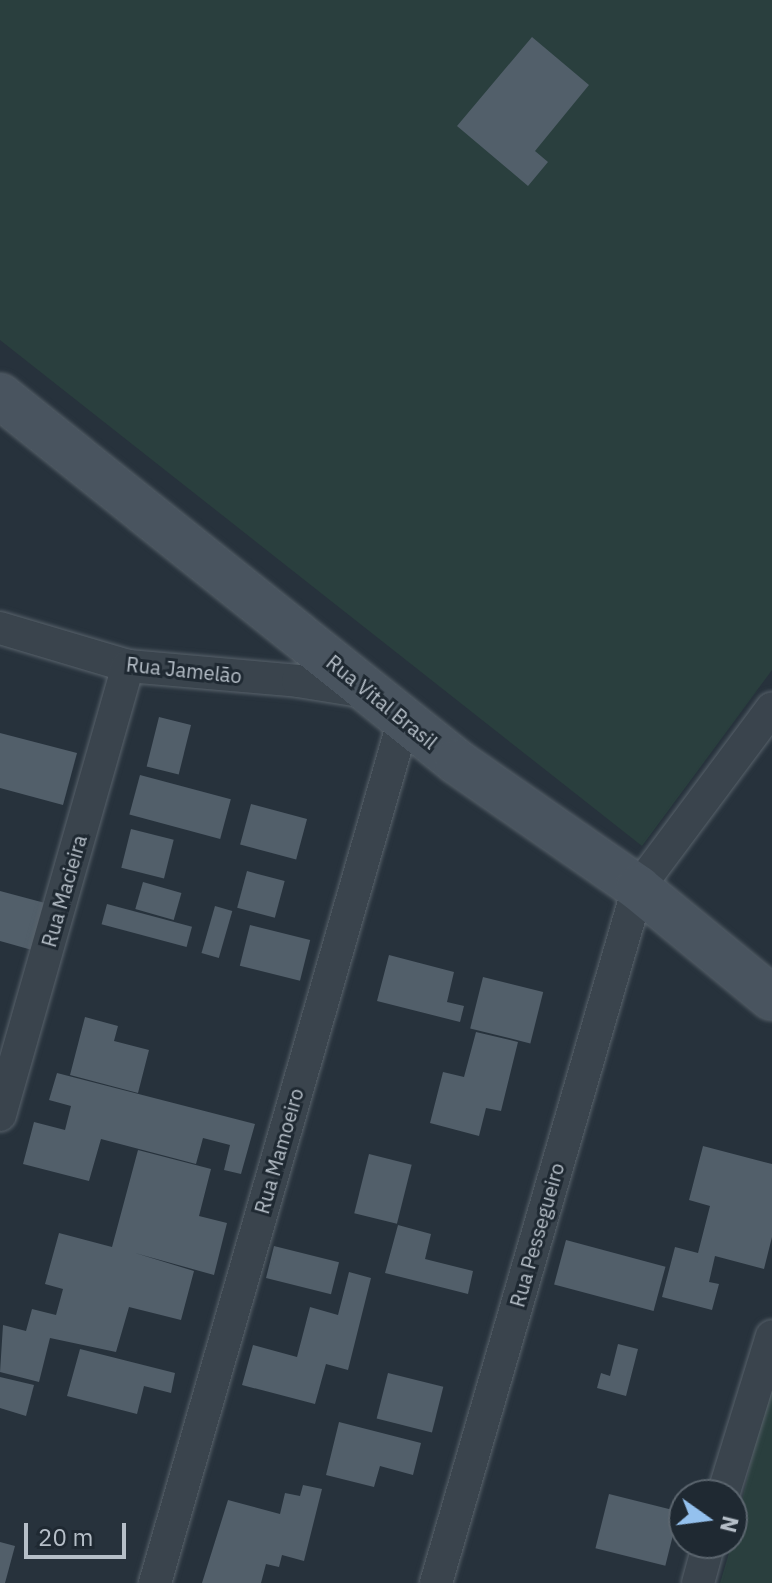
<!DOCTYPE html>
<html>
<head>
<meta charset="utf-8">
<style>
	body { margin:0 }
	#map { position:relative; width:772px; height:1583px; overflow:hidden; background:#27323c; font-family:"IBM Plex Sans",sans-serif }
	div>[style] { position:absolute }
	.green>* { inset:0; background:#2a3f3e }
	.building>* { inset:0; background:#525f6a; transform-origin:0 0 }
	.roads { filter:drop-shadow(0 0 2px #58626b) drop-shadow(0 0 2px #58626b) }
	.street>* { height:32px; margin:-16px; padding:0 16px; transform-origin:16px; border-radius:16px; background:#3a444d }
	.secondary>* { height:44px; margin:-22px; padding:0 22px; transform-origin:22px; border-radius:22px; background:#49545f }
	span { translate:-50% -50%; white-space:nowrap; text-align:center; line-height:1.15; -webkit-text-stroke:6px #1f2932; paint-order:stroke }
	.street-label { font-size:20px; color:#b6bfc8 }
	.north { position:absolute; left:668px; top:1479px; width:80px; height:80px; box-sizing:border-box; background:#1f2932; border:2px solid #5b656e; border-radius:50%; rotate:104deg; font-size:22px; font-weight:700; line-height:32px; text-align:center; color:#b6bfc8 }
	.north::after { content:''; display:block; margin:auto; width:28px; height:36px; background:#94c1ee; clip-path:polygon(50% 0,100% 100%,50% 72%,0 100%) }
	.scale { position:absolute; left:24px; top:1523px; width:102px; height:36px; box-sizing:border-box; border:4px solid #b6bfc8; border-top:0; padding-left:10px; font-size:24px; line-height:28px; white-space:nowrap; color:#b6bfc8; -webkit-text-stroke:6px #1f2932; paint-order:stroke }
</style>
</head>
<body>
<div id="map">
	<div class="green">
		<i style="clip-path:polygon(0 0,772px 0,772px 670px,642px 846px,0 340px)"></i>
		<i style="clip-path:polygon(772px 1371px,772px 1583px,720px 1583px,732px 1543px)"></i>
	</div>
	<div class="building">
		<i style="clip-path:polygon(532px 37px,589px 85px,535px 151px,548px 162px,528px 186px,457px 126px)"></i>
		<i style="left:159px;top:717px;width:33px;height:51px;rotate:14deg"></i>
		<i style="clip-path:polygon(0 733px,77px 753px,63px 805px,0 788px)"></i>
		<i style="left:140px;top:775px;width:94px;height:41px;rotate:15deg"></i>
		<i style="left:251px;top:804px;width:58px;height:42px;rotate:15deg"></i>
		<i style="left:131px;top:829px;width:44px;height:40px;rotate:14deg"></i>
		<i style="left:247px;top:871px;width:39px;height:38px;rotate:15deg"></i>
		<i style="left:143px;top:882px;width:40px;height:28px;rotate:16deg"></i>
		<i style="clip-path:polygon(0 891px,45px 903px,32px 950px,0 941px)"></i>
		<i style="left:107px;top:904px;width:88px;height:21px;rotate:15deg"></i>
		<i style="left:215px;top:906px;width:18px;height:49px;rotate:16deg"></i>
		<i style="left:250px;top:925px;width:62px;height:42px;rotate:14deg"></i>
		<i style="clip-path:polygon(389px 955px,454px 972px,447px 1002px,464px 1006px,460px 1022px,377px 1001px)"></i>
		<i style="left:483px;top:977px;width:62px;height:53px;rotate:14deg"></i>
		<i style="clip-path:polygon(85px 1017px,118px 1026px,114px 1041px,149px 1050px,138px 1093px,70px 1075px)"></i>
		<i style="clip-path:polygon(476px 1032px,518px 1042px,501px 1111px,486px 1108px,479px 1136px,430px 1123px,443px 1072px,464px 1077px)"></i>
		<i style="clip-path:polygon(57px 1073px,255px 1124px,241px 1174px,224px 1170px,230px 1145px,203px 1138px,196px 1164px,101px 1139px,89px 1181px,23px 1164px,34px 1122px,65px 1130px,71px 1106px,49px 1100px)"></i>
		<i style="clip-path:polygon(703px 1146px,772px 1164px,772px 1237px,764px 1269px,715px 1256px,709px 1282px,719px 1284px,712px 1310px,662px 1297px,675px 1247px,698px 1253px,710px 1206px,689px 1200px)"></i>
		<i style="clip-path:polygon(138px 1150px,211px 1169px,199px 1216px,227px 1223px,214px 1275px,135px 1253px,194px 1271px,181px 1320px,129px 1307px,116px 1352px,50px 1338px,39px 1382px,0 1372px,3px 1325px,26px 1331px,32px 1309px,56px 1315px,63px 1289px,45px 1284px,59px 1233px,112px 1247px)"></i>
		<i style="left:369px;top:1154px;width:44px;height:61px;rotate:14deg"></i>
		<i style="clip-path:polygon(398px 1225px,431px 1234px,425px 1259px,473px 1271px,468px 1294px,385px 1273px)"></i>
		<i style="left:566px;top:1240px;width:103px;height:46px;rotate:15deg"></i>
		<i style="left:274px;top:1246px;width:67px;height:33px;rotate:14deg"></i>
		<i style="clip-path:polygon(349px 1272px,371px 1278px,348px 1370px,326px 1364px,315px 1404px,242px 1385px,253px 1345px,297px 1357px,310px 1307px,338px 1315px)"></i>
		<i style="clip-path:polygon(618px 1344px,638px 1349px,626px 1396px,597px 1388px,601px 1373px,610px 1376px)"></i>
		<i style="clip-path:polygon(80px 1349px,175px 1373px,171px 1393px,144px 1386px,137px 1414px,67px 1396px)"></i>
		<i style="left:388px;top:1373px;width:57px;height:47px;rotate:14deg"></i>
		<i style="clip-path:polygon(0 1377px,34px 1385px,26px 1416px,0 1408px)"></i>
		<i style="clip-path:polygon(339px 1422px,421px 1443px,413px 1475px,380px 1466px,374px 1487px,326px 1475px)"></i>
		<i style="clip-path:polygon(303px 1485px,322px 1489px,304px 1561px,282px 1555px,279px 1567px,266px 1564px,261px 1583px,202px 1583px,228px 1500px,280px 1514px,285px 1493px,300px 1496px)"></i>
		<i style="left:609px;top:1494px;width:72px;height:56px;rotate:14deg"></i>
		<i style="clip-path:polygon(0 1542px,15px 1546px,5px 1583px,0 1583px)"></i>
	</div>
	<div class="roads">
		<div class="street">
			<i style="left:0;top:628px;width:134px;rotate:16.5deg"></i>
			<i style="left:128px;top:666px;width:171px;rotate:5deg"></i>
			<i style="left:298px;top:681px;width:69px;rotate:9.2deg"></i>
			<i style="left:0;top:1115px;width:467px;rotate:-74.1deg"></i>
			<i style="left:723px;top:1495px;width:166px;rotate:-72.9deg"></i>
			<i style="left:155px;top:1583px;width:899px;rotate:-73.92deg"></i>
			<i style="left:436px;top:1583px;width:724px;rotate:-73.79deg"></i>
			<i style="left:638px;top:888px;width:224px;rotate:-53.3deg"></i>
			<i style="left:698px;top:1583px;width:41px;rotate:-74.6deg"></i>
		</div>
		<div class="secondary">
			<i style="left:0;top:396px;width:585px;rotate:38.69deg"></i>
			<i style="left:457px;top:762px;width:221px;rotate:34.8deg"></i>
			<i style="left:638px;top:888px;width:173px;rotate:39.4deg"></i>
		</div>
	</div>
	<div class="street-label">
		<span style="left:184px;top:670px;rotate:6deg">Rua Jamelão</span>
		<span style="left:382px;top:702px;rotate:39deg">Rua Vital Brasil</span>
		<span style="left:64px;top:891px;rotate:-74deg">Rua Macieira</span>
		<span style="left:279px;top:1151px;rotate:-74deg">Rua Mamoeiro</span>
		<span style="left:537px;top:1235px;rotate:-74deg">Rua Pessegueiro</span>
	</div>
	<div class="north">N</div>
	<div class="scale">20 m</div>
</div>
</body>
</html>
